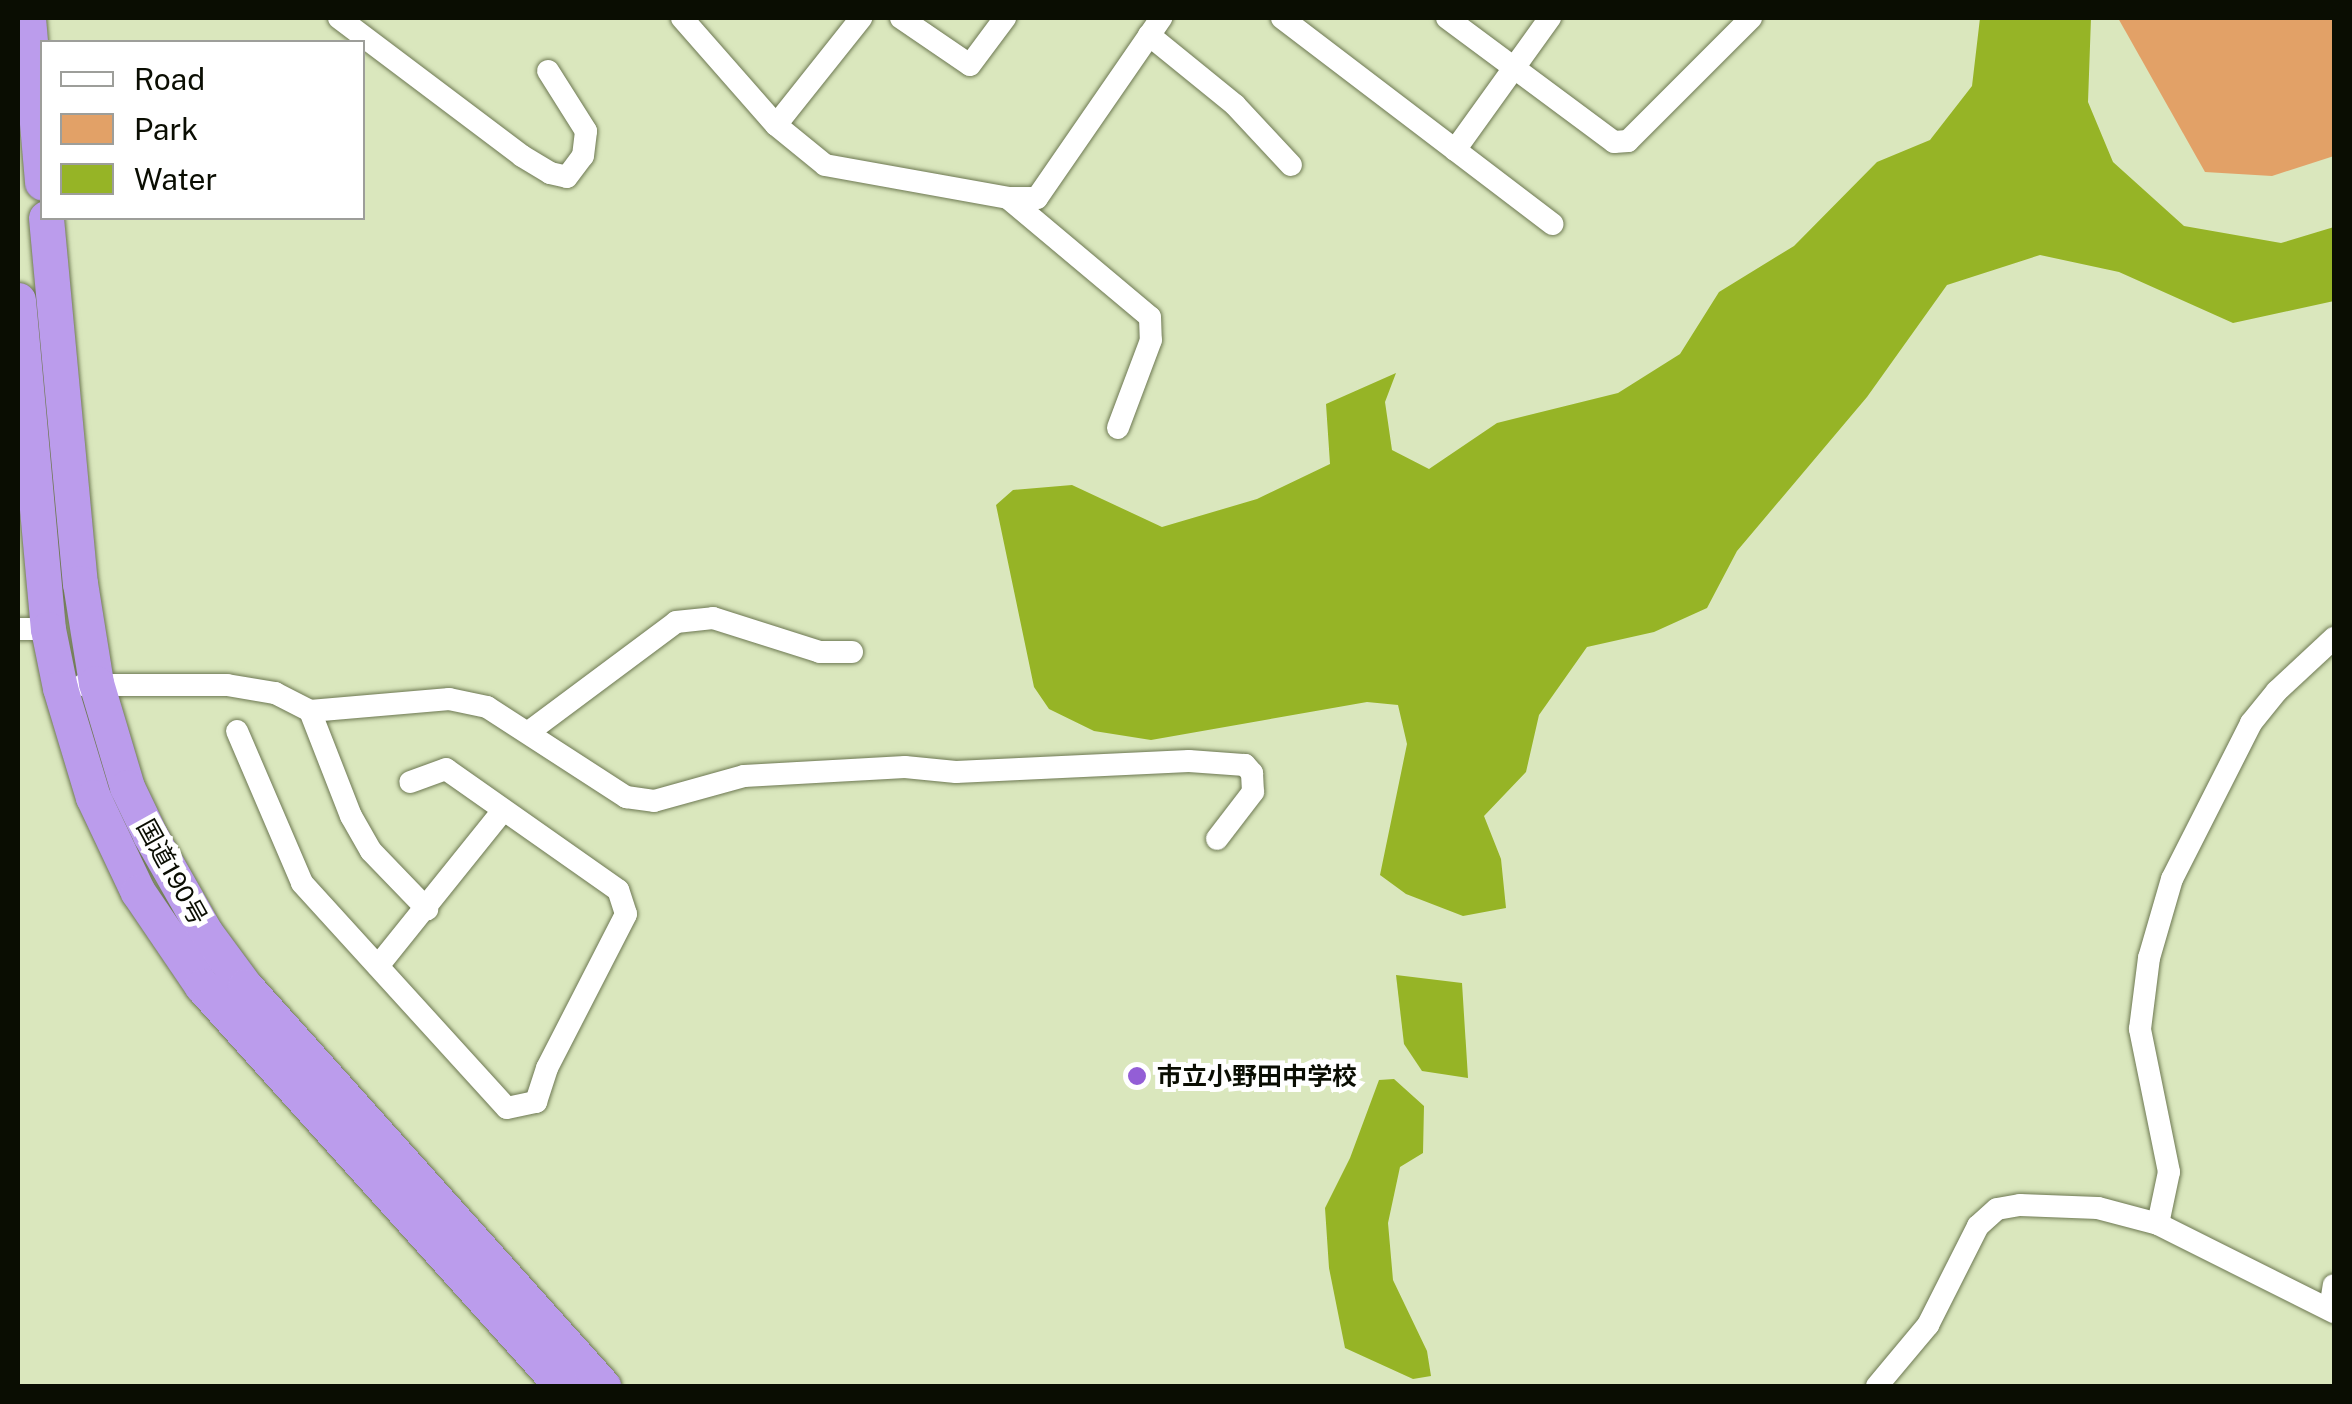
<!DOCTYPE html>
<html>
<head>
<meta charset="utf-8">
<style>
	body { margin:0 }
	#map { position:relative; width:2352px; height:1404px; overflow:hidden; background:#dae7bd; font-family:"Public Sans","Noto Sans JP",sans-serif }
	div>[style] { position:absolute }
	.green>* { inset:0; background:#e2a167 }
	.water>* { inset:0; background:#96b426 }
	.roads { filter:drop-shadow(0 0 2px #6d7852) drop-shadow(0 0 2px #6d7852) }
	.minor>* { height:22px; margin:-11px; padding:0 11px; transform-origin:11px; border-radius:11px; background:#fff }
	.highway>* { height:35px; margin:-17.5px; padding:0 17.5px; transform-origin:17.5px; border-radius:17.5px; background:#bb9cec }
	.dots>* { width:28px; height:28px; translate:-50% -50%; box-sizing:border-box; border:5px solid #fff; border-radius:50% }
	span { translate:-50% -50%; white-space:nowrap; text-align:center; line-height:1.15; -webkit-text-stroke:10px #fff; paint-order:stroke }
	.street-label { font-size:25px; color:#0a0d02 }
	.poi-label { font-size:25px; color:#0a0d02; font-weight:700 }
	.left { translate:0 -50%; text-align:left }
	.frame { position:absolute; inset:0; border:20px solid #0a0d02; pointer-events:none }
	.legend { position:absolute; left:40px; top:40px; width:325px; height:180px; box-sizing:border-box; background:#fff; border:2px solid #9d9e9a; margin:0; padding:12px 18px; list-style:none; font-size:30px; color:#0a0d02 }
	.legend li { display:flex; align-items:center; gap:20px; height:50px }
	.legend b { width:50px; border:2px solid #9d9e9a }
</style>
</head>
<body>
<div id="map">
	<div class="green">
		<i style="clip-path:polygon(2118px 18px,2334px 18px,2334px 156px,2272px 176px,2205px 172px)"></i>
	</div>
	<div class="water">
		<i style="clip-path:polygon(1980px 18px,2091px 18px,2088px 102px,2113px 162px,2184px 226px,2281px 243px,2334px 227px,2334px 301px,2233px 323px,2119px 272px,2040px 255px,1947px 285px,1867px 397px,1737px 551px,1707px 608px,1654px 632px,1587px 647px,1539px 715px,1526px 772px,1484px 816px,1501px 859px,1506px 908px,1463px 916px,1406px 894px,1380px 875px,1407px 744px,1398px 705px,1367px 702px,1151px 740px,1094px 731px,1049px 709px,1034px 687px,996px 505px,1013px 490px,1072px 485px,1162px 527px,1257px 499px,1330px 464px,1326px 404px,1396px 373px,1385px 402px,1392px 450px,1429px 469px,1497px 423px,1618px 393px,1680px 354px,1719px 292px,1794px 246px,1877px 162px,1930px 140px,1972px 86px)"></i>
		<i style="clip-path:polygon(1396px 975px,1462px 983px,1468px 1078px,1422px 1071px,1404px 1044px)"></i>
		<i style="clip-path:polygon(1394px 1079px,1424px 1106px,1423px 1153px,1400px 1167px,1388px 1223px,1393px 1280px,1427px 1351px,1431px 1376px,1413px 1379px,1345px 1348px,1329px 1268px,1325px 1208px,1350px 1158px,1379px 1080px)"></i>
	</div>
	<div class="roads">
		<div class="minor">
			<i style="left:339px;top:18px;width:229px;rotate:37deg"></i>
			<i style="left:522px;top:156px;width:33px;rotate:31deg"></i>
			<i style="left:550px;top:173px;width:17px;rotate:13deg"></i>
			<i style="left:567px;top:177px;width:26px;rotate:-53deg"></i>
			<i style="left:583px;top:156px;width:25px;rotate:-83deg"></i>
			<i style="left:586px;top:131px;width:71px;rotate:-122.3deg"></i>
			<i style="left:682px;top:18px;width:142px;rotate:48.7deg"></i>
			<i style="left:776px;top:125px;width:63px;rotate:39.2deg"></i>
			<i style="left:825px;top:165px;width:186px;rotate:10.2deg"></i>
			<i style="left:1008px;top:198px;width:29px"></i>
			<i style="left:1037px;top:198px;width:219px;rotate:-55.4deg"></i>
			<i style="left:901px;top:18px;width:83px;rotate:34.3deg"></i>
			<i style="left:970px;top:65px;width:59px;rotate:-53.3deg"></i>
			<i style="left:1282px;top:18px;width:340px;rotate:37.3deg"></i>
			<i style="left:1447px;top:18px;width:208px;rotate:36.6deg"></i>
			<i style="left:1614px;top:142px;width:14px;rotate:-4deg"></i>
			<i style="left:1628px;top:141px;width:174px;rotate:-45deg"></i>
			<i style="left:1149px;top:35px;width:111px;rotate:39.1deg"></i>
			<i style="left:1235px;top:105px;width:82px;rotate:47deg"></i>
			<i style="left:776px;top:125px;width:137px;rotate:-51.5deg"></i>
			<i style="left:1455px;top:150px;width:163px;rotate:-54.3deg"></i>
			<i style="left:1008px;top:198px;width:185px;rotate:40deg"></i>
			<i style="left:1150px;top:317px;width:23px;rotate:88deg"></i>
			<i style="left:1151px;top:340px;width:94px;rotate:110.6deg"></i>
			<i style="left:18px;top:629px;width:30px"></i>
			<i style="left:83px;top:685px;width:144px"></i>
			<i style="left:227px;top:685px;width:49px;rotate:9.5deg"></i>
			<i style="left:275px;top:693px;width:39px;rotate:27deg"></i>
			<i style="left:310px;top:711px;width:140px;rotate:-4.9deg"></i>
			<i style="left:449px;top:699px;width:39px;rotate:12deg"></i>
			<i style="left:487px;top:707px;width:166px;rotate:32.9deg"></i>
			<i style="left:626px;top:797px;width:28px;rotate:8deg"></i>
			<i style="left:654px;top:801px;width:93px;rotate:-15.5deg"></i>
			<i style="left:744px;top:776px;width:161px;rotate:-3.2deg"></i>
			<i style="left:905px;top:767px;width:51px;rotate:5.6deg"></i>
			<i style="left:956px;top:772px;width:233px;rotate:-2.7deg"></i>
			<i style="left:1189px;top:761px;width:56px;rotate:4.1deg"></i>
			<i style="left:1245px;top:765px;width:11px;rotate:49deg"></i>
			<i style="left:1252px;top:773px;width:19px;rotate:87deg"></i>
			<i style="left:1253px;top:792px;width:59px;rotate:127.5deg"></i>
			<i style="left:310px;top:711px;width:113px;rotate:68.7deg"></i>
			<i style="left:351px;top:816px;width:40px;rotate:60.3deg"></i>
			<i style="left:371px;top:851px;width:81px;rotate:46deg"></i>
			<i style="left:237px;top:731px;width:165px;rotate:66.8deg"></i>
			<i style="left:302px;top:883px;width:304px;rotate:47.7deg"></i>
			<i style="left:507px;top:1108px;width:30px;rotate:-12deg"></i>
			<i style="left:536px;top:1102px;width:36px;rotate:-72deg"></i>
			<i style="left:547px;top:1068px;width:173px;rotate:-62.8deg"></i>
			<i style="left:626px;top:914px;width:25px;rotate:-108deg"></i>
			<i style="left:618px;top:890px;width:210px;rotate:-144.9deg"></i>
			<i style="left:446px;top:769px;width:38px;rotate:160deg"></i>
			<i style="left:530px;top:731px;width:182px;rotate:-36.7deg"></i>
			<i style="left:676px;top:622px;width:37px;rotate:-6deg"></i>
			<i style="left:713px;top:618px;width:112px;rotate:17.6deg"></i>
			<i style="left:820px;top:652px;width:32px"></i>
			<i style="left:378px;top:966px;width:198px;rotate:-51.2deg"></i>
			<i style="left:2158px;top:1224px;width:53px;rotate:-78.1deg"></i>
			<i style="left:2169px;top:1172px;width:146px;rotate:-101.5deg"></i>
			<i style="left:2140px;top:1029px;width:72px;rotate:-82.8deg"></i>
			<i style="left:2149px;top:958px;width:82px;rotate:-73.8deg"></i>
			<i style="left:2172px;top:879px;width:175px;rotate:-63.1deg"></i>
			<i style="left:2251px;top:723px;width:41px;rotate:-50.9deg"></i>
			<i style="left:2277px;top:691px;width:78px;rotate:-42.9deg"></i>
			<i style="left:2330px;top:1309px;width:24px;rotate:-81deg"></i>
			<i style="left:1877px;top:1386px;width:80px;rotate:-50.1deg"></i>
			<i style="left:1928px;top:1325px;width:111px;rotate:-63.2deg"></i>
			<i style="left:1978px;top:1226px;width:25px;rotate:-42deg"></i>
			<i style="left:1997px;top:1209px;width:23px;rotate:-10deg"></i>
			<i style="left:2020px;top:1205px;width:78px;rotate:2.2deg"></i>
			<i style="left:2098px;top:1208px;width:62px;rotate:14.9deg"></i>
			<i style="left:2158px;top:1224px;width:197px;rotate:26.6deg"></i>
		</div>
		<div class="highway">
			<i style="left:28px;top:18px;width:165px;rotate:85.1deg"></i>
			<i style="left:46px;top:218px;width:367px;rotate:84.7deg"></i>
			<i style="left:80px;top:583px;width:101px;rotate:80.9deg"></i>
			<i style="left:96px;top:683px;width:109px;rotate:73.4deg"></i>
			<i style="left:127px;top:787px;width:53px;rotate:64.4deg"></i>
			<i style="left:150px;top:835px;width:112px;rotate:60.4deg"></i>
			<i style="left:205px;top:932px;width:67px;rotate:53.5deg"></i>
			<i style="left:245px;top:986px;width:537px;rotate:48.17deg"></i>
			<i style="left:18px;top:300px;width:330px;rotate:84.8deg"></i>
			<i style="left:48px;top:629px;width:60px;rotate:78.5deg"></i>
			<i style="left:60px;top:688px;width:114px;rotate:73.2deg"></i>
			<i style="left:93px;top:797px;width:105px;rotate:64.7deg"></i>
			<i style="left:138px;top:892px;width:114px;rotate:55.8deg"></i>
			<i style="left:202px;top:986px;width:538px;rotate:48.01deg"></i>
		</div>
	</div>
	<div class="dots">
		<i style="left:1137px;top:1076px;background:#935ed6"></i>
	</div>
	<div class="street-label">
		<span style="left:172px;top:872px;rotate:61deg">国道190号</span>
	</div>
	<div class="poi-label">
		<span class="left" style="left:1157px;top:1076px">市立小野田中学校</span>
	</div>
	<div class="frame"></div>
	<ul class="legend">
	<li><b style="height:12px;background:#fff"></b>Road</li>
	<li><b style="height:28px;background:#e2a167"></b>Park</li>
	<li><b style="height:28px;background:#96b426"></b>Water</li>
	</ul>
</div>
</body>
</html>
